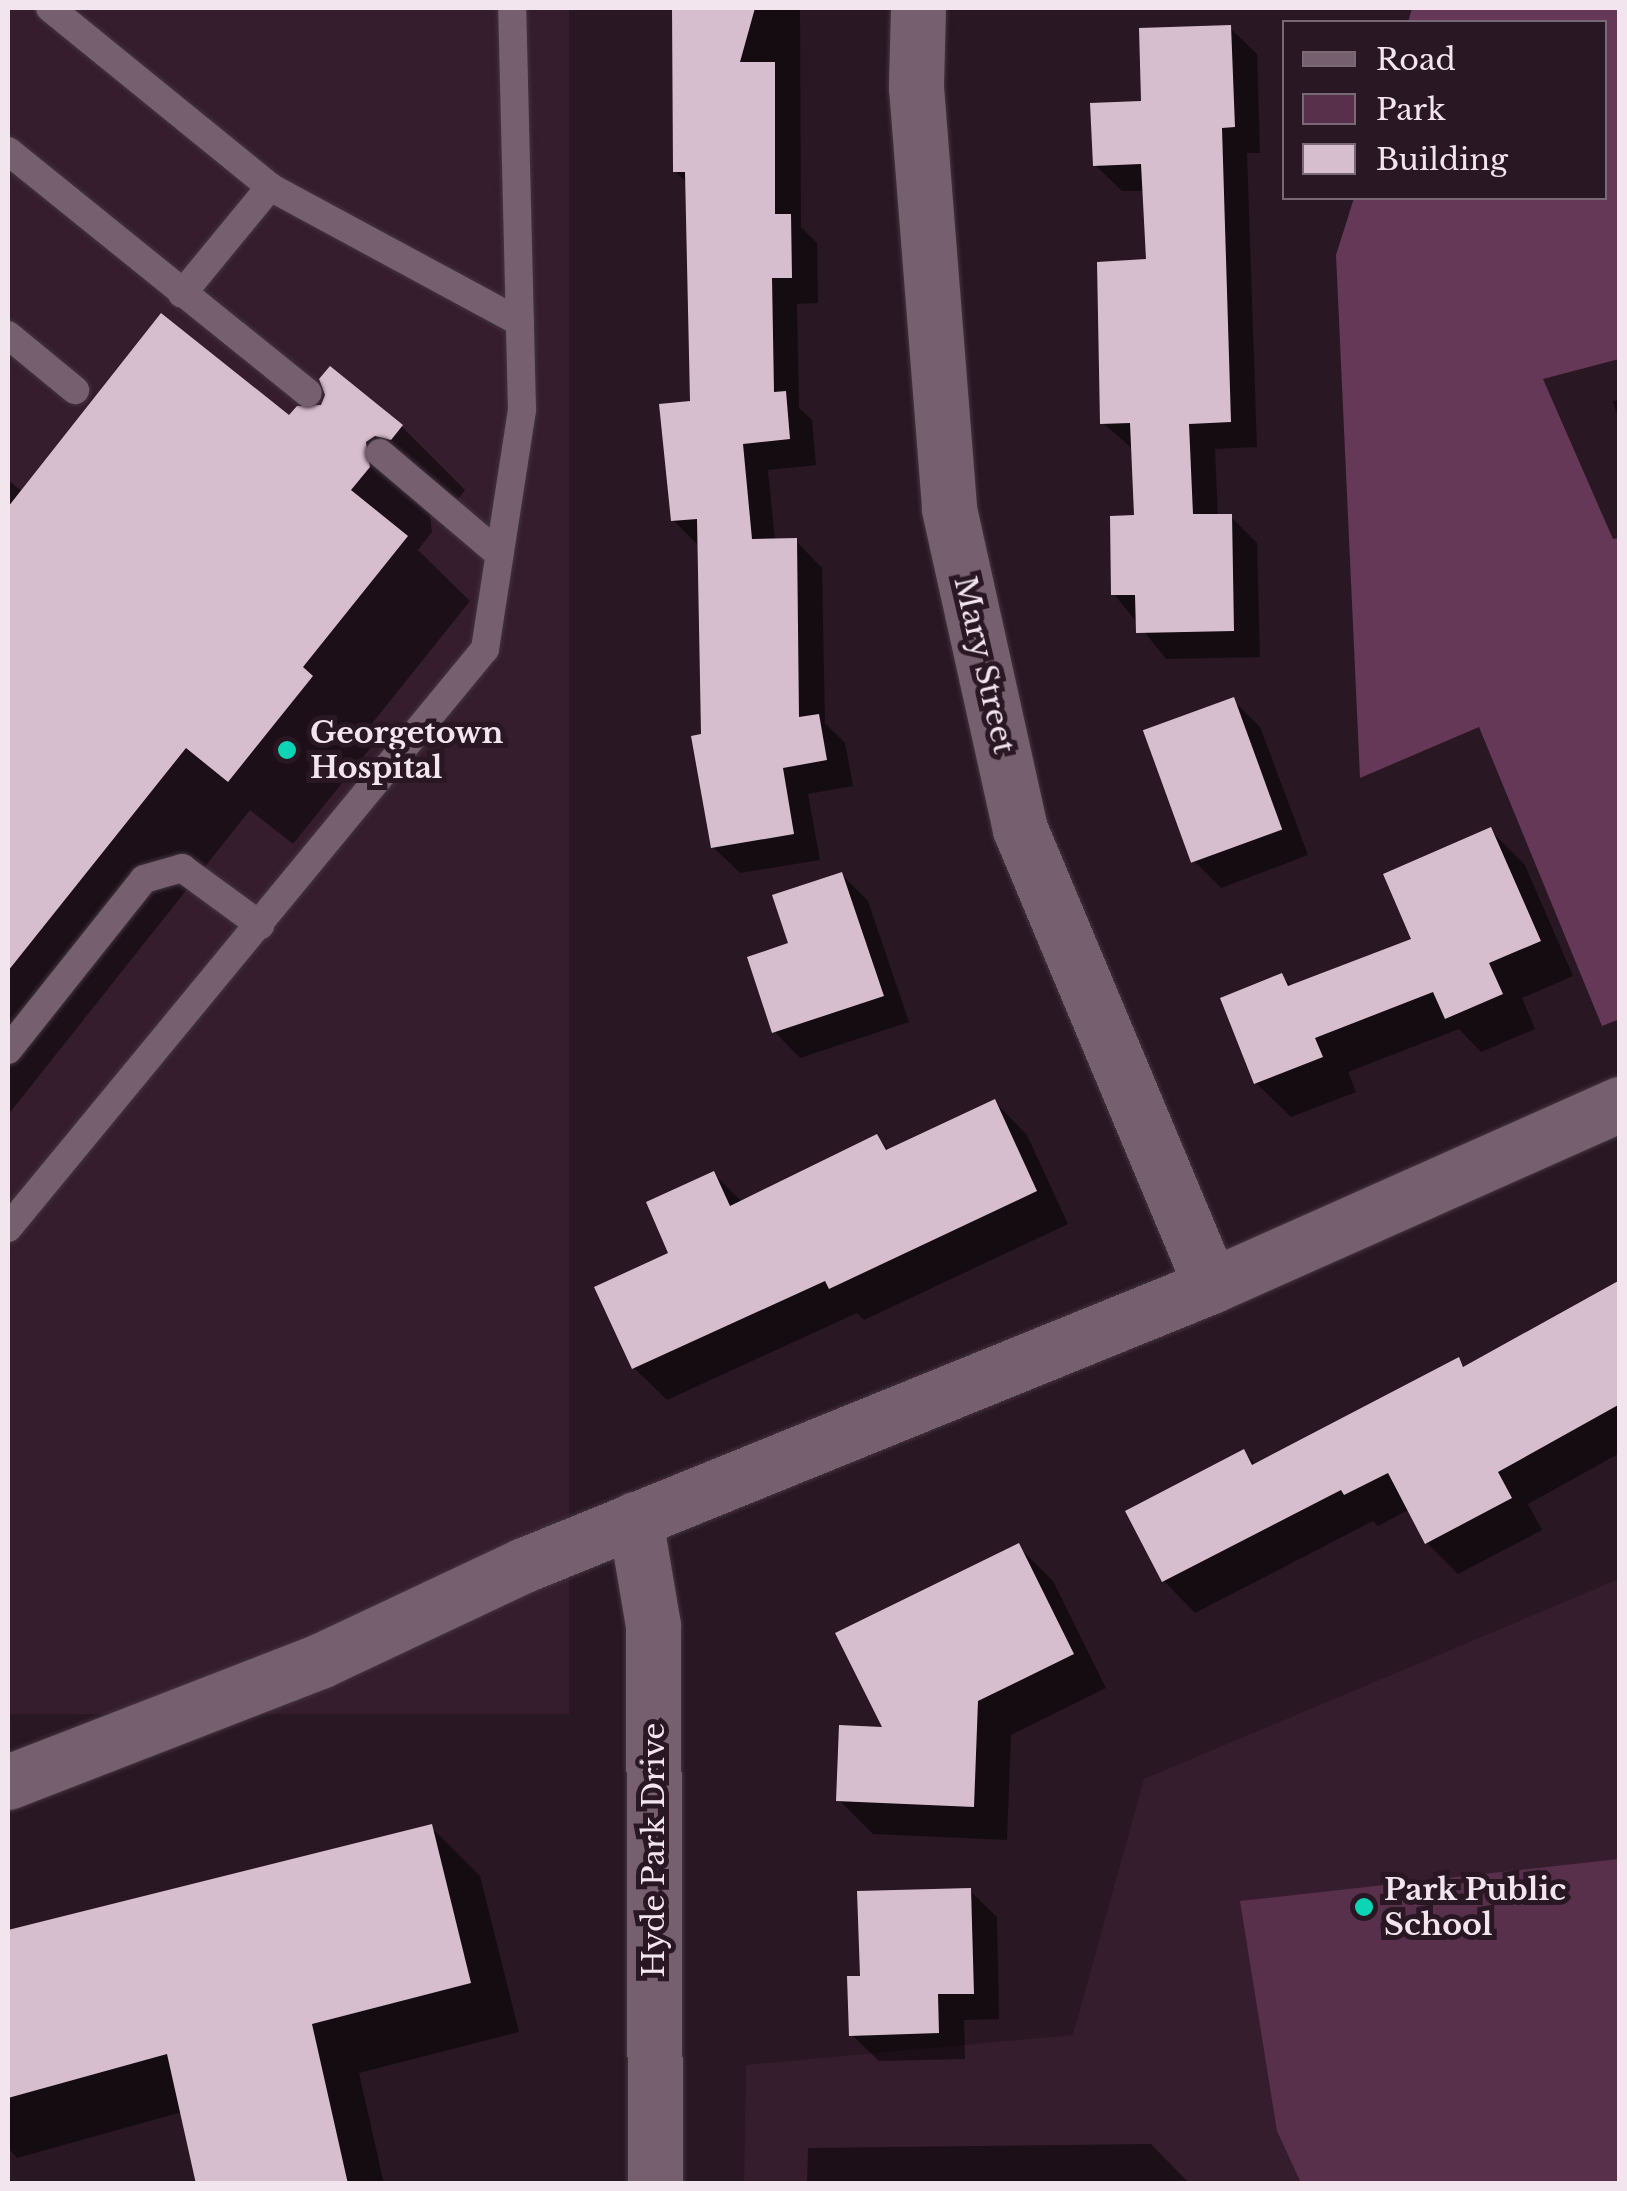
<!DOCTYPE html>
<html>
<head>
<meta charset="utf-8">
<style>
	body { margin:0 }
	#map { position:relative; width:1627px; height:2191px; overflow:hidden; background:#291723; font-family:"Libre Baskerville",serif }
	div>[style] { position:absolute }
	.built>* { inset:0; background:#351d2e; transform-origin:0 0 }
	.green>* { inset:0; background:#58304b }
	.forest>* { inset:0; background:#643856 }
	.shadow>* { inset:0; background:#0007 }
	.building>* { inset:0; background:#d7bece; transform-origin:0 0 }
	.roads { filter:drop-shadow(0 0 2px #42353e) drop-shadow(0 0 2px #42353e) }
	.service>* { height:28px; margin:-14px; padding:0 14px; transform-origin:14px; border-radius:14px; background:#765f6e }
	.minor>* { height:55px; margin:-27.5px; padding:0 27.5px; transform-origin:27.5px; border-radius:27.5px; background:#765f6e }
	.tertiary>* { height:55px; margin:-27.5px; padding:0 27.5px; transform-origin:27.5px; border-radius:27.5px; background:#765f6e }
	.dots>* { width:28px; height:28px; translate:-50% -50%; box-sizing:border-box; border:5px solid #291723; border-radius:50% }
	span { translate:-50% -50%; white-space:nowrap; text-align:center; line-height:1.15; -webkit-text-stroke:10px #291723; paint-order:stroke }
	.street-label { font-size:30px; color:#f2e5ed }
	.poi-label { font-size:30px; color:#f2e5ed; font-weight:700 }
	.left { translate:0 -50%; text-align:left }
	.frame { position:absolute; inset:0; border:10px solid #f2e5ed; pointer-events:none }
	.legend { position:absolute; left:1282px; top:20px; width:325px; height:180px; box-sizing:border-box; background:#291723; border:2px solid #796974; margin:0; padding:12px 18px; list-style:none; font-size:30px; color:#f2e5ed }
	.legend li { display:flex; align-items:center; gap:20px; height:50px }
	.legend b { width:50px; border:2px solid #796974 }
</style>
</head>
<body>
<div id="map">
	<div class="built">
		<i style="left:8px;top:8px;width:561px;height:1706px"></i>
		<i style="clip-path:polygon(1619px 1579px,1619px 2183px,744px 2184px,746px 2065px,1073px 2035px,1144px 1779px)"></i>
	</div>
	<div class="green">
		<i style="clip-path:polygon(1619px 1859px,1619px 2183px,1301px 2183px,1277px 2131px,1240px 1901px)"></i>
	</div>
	<div class="forest">
		<i style="clip-path:polygon(1412px 8px,1619px 8px,1619px 359px,1543px 379px,1613px 539px,1619px 538px,1620px 1019px,1602px 1026px,1479px 727px,1360px 778px,1336px 255px,1354px 198px,1604px 198px,1604px 22px,1408px 22px)"></i>
	</div>
	<div class="shadow">
		<i style="clip-path:polygon(689px 8px,800px 8px,801px 227px,817px 243px,818px 303px,797px 304px,799px 408px,812px 420px,816px 465px,768px 470px,775px 541px,796px 541px,822px 568px,825px 723px,845px 743px,853px 786px,808px 794px,820px 860px,740px 873px,713px 847px,700px 547px,673px 520px,693px 403px,687px 183px,675px 171px,675px 56px)"></i>
		<i style="clip-path:polygon(1230px 28px,1257px 54px,1260px 153px,1247px 153px,1257px 447px,1215px 449px,1218px 517px,1231px 517px,1257px 543px,1260px 657px,1166px 659px,1114px 594px,1137px 518px,1134px 450px,1103px 423px,1148px 262px,1145px 191px,1122px 191px,1095px 165px,1144px 104px)"></i>
		<i style="clip-path:polygon(1620px 400px,1620px 426px,1613px 401px)"></i>
		<i style="clip-path:polygon(290px 418px,402px 427px,465px 490px,456px 502px,429px 507px,432px 532px,418px 550px,470px 601px,366px 731px,376px 741px,293px 844px,250px 810px,8px 1115px,8px 480px,23px 492px)"></i>
		<i style="clip-path:polygon(1233px 700px,1260px 727px,1308px 855px,1221px 888px,1195px 862px)"></i>
		<i style="clip-path:polygon(1490px 830px,1525px 865px,1573px 976px,1522px 998px,1535px 1029px,1481px 1052px,1459px 1029px,1348px 1072px,1356px 1092px,1291px 1117px,1256px 1083px,1282px 976px,1293px 987px,1414px 941px)"></i>
		<i style="clip-path:polygon(842px 875px,868px 901px,909px 1022px,800px 1058px,774px 1031px,791px 945px)"></i>
		<i style="clip-path:polygon(995px 1102px,1027px 1135px,1068px 1224px,864px 1320px,857px 1313px,667px 1400px,634px 1368px,672px 1254px,714px 1174px,742px 1202px,876px 1137px,890px 1151px)"></i>
		<i style="clip-path:polygon(1620px 1294px,1620px 1453px,1528px 1504px,1542px 1530px,1458px 1574px,1427px 1543px,1410px 1509px,1378px 1526px,1373px 1521px,1195px 1613px,1164px 1581px,1244px 1452px,1257px 1466px,1458px 1360px,1466px 1368px)"></i>
		<i style="clip-path:polygon(1018px 1546px,1053px 1581px,1106px 1688px,1011px 1735px,1007px 1840px,873px 1834px,839px 1800px)"></i>
		<i style="clip-path:polygon(431px 1827px,480px 1876px,519px 2032px,359px 2073px,384px 2184px,199px 2184px,182px 2112px,17px 2158px,8px 2148px,8px 1932px)"></i>
		<i style="clip-path:polygon(970px 1891px,997px 1917px,999px 2019px,964px 2020px,965px 2059px,879px 2061px,852px 2035px,862px 1978px)"></i>
		<i style="clip-path:polygon(1151px 2144px,1190px 2184px,807px 2184px,808px 2148px)"></i>
	</div>
	<div class="building">
		<i style="clip-path:polygon(672px 8px,755px 8px,740px 62px,775px 62px,775px 214px,791px 214px,792px 278px,772px 278px,774px 392px,786px 391px,790px 439px,743px 444px,752px 539px,797px 538px,799px 717px,819px 714px,827px 760px,783px 768px,794px 834px,711px 848px,691px 736px,701px 734px,697px 519px,671px 521px,659px 404px,690px 401px,685px 172px,673px 172px)"></i>
		<i style="clip-path:polygon(1231px 25px,1235px 127px,1222px 128px,1231px 422px,1189px 424px,1193px 514px,1232px 514px,1234px 631px,1136px 633px,1135px 595px,1111px 595px,1110px 516px,1134px 515px,1130px 423px,1100px 424px,1097px 262px,1146px 259px,1141px 164px,1093px 166px,1090px 103px,1141px 101px,1139px 28px)"></i>
		<i style="clip-path:polygon(161px 313px,289px 415px,297px 406px,321px 405px,325px 395px,319px 379px,330px 366px,403px 425px,391px 440px,375px 436px,366px 442px,370px 467px,351px 490px,408px 536px,303px 667px,313px 676px,228px 782px,186px 748px,8px 971px,8px 507px)"></i>
		<i style="left:1234px;top:697px;width:141px;height:97px;rotate:70deg"></i>
		<i style="clip-path:polygon(1491px 827px,1541px 941px,1489px 963px,1503px 994px,1445px 1019px,1433px 992px,1315px 1038px,1323px 1057px,1254px 1084px,1220px 998px,1282px 973px,1288px 986px,1411px 939px,1383px 874px)"></i>
		<i style="clip-path:polygon(842px 872px,884px 996px,772px 1033px,747px 957px,788px 943px,772px 895px)"></i>
		<i style="clip-path:polygon(995px 1099px,1037px 1191px,829px 1289px,825px 1281px,632px 1369px,594px 1287px,668px 1253px,646px 1202px,714px 1171px,730px 1206px,877px 1134px,886px 1150px)"></i>
		<i style="clip-path:polygon(1620px 1280px,1620px 1404px,1498px 1472px,1512px 1498px,1425px 1544px,1388px 1473px,1344px 1495px,1341px 1490px,1162px 1582px,1125px 1511px,1244px 1449px,1252px 1465px,1459px 1357px,1463px 1367px)"></i>
		<i style="clip-path:polygon(1019px 1543px,1074px 1654px,978px 1701px,974px 1807px,836px 1801px,839px 1725px,882px 1727px,835px 1633px)"></i>
		<i style="clip-path:polygon(432px 1824px,471px 1983px,312px 2024px,348px 2184px,196px 2184px,167px 2054px,8px 2098px,8px 1930px)"></i>
		<i style="clip-path:polygon(971px 1888px,974px 1994px,938px 1994px,939px 2033px,849px 2036px,847px 1976px,860px 1976px,857px 1891px)"></i>
	</div>
	<div class="roads">
		<div class="service">
			<i style="left:50px;top:8px;width:284px;rotate:39.1deg"></i>
			<i style="left:270px;top:187px;width:284px;rotate:28.4deg"></i>
			<i style="left:8px;top:151px;width:385px;rotate:38.9deg"></i>
			<i style="left:182px;top:294px;width:139px;rotate:-50.6deg"></i>
			<i style="left:8px;top:335px;width:87px;rotate:39.4deg"></i>
			<i style="left:380px;top:453px;width:156px;rotate:40.3deg"></i>
			<i style="left:8px;top:1050px;width:218px;rotate:-51.5deg"></i>
			<i style="left:144px;top:879px;width:40px;rotate:-16deg"></i>
			<i style="left:182px;top:868px;width:97px;rotate:36.2deg"></i>
			<i style="left:8px;top:1228px;width:750px;rotate:-50.52deg"></i>
			<i style="left:485px;top:649px;width:242px;rotate:-81.2deg"></i>
			<i style="left:522px;top:410px;width:402px;rotate:-91.4deg"></i>
		</div>
		<div class="minor">
			<i style="left:918px;top:8px;width:79px;rotate:91.5deg"></i>
			<i style="left:916px;top:87px;width:423px;rotate:85.5deg"></i>
			<i style="left:949px;top:509px;width:328px;rotate:77.5deg"></i>
			<i style="left:1020px;top:829px;width:495px;rotate:67.3deg"></i>
			<i style="left:635px;top:1519px;width:108px;rotate:80.4deg"></i>
			<i style="left:653px;top:1625px;width:559px;rotate:89.8deg"></i>
		</div>
		<div class="tertiary">
			<i style="left:8px;top:1782px;width:335px;rotate:-21.2deg"></i>
			<i style="left:320px;top:1661px;width:225px;rotate:-25.2deg"></i>
			<i style="left:524px;top:1565px;width:741px;rotate:-22.1deg"></i>
			<i style="left:1211px;top:1286px;width:448px;rotate:-24deg"></i>
		</div>
	</div>
	<div class="dots">
		<i style="left:287px;top:750px;background:#0cd5b5"></i>
		<i style="left:1364px;top:1907px;background:#0cd5b5"></i>
	</div>
	<div class="street-label">
		<span style="left:984px;top:665px;rotate:77deg">Mary Street</span>
		<span style="left:654px;top:1850px;rotate:-90deg">Hyde Park Drive</span>
	</div>
	<div class="poi-label">
		<span class="left" style="left:310px;top:750px">Georgetown<br>Hospital</span>
		<span class="left" style="left:1384px;top:1907px">Park Public<br>School</span>
	</div>
	<div class="frame"></div>
	<ul class="legend">
	<li><b style="height:12px;background:#765f6e"></b>Road</li>
	<li><b style="height:28px;background:#58304b"></b>Park</li>
	<li><b style="height:28px;background:#d7bece"></b>Building</li>
	</ul>
</div>
</body>
</html>
